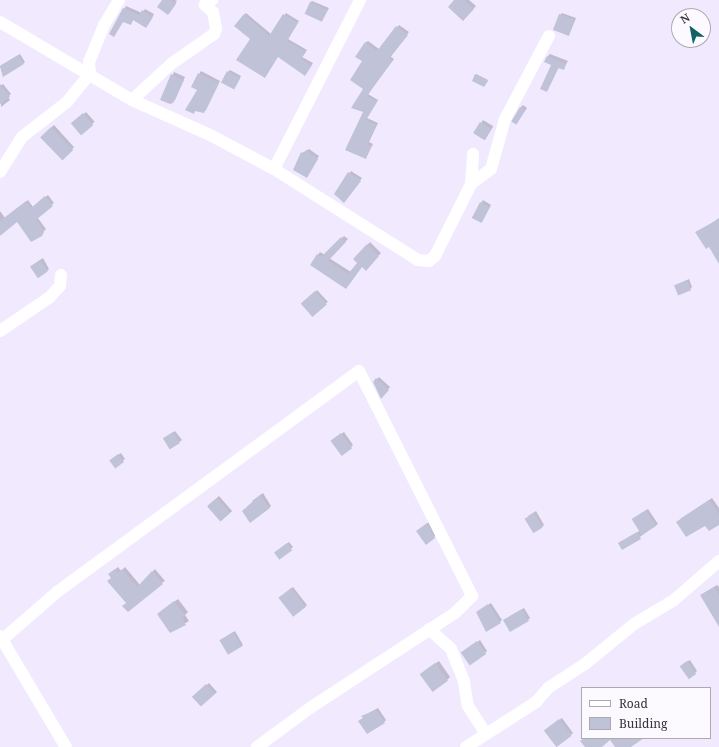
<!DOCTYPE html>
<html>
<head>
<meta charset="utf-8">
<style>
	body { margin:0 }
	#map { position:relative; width:719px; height:747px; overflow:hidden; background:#f1eaff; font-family:"Noto Serif",serif }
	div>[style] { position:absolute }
	.shadow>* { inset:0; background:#0003; transform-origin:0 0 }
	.building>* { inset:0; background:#c0c3d7; transform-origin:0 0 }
	.minor>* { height:12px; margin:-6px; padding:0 6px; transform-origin:6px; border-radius:6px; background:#fff }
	span { translate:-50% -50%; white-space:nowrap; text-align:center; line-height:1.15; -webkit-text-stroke:3px #fcfaff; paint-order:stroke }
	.legend { position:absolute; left:581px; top:687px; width:130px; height:52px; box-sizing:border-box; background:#fcfaff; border:1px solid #acaab1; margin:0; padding:5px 7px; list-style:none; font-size:12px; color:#35333b }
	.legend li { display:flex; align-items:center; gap:8px; height:20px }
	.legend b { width:20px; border:1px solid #acaab1 }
	.north { position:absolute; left:671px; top:8px; width:40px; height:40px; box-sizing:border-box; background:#fcfaff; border:1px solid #acaab1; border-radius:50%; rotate:328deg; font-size:11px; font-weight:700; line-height:16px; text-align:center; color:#35333b }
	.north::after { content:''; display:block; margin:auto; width:14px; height:18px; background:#116263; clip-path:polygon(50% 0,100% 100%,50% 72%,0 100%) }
</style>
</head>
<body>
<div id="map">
	<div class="shadow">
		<i style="clip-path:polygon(164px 0,175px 0,177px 1px,170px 12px)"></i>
		<i style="clip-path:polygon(455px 0,469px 0,476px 6px,463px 20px)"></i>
		<i style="clip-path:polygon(312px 1px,329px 8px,322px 21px,310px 3px)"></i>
		<i style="clip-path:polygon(126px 6px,142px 13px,145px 9px,154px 14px,148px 25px,134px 19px,130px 24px,124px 21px,110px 33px)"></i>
		<i style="clip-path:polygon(246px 13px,271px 34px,286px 13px,299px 21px,288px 39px,307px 50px,302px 57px,313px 63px,305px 75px,235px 26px)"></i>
		<i style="clip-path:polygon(562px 13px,576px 18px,569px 35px,560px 15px)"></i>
		<i style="clip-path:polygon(399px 25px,409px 32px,390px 56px,394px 59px,368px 94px,378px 100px,367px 118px,378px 123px,369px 142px,373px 144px,366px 158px,363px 61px,365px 43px,368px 41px,379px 49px)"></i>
		<i style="clip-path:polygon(20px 54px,25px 62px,3px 76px,0 66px)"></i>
		<i style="clip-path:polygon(550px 54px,568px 61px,563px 69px,559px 67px,547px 91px,552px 65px,548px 56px)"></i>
		<i style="clip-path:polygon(230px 70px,241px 76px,236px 86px,228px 72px)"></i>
		<i style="clip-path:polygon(201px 71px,220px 81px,206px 110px,203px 112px,196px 110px,193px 113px,198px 89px,192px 86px)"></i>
		<i style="clip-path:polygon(174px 72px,185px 77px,175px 100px,173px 102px,161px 99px)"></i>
		<i style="clip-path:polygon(476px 74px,488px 80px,485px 85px,476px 75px)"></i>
		<i style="clip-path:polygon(3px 84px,11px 94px,8px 97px,10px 100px,1px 107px,0 86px)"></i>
		<i style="clip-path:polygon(523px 105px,527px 108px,517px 123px,521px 107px)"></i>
		<i style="left:86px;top:112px;width:13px;height:18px;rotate:48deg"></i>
		<i style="left:483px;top:120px;width:12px;height:16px;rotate:31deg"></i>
		<i style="left:54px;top:125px;width:30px;height:17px;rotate:48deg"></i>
		<i style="clip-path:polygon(309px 149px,319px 156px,307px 176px,302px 153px)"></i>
		<i style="clip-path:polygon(351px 171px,362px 178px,346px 199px,335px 194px)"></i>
		<i style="clip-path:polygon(48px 195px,54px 203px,37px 217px,46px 229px,44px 231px,31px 240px,17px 221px,0 235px,0 211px,5px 218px,28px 200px,33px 207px)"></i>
		<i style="clip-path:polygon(483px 200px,491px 205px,483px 220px,472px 218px)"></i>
		<i style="clip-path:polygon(719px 218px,719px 262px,710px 246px,697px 233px)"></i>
		<i style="clip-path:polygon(344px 236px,348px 239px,329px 258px,351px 272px,359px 263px,354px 259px,370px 242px,381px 253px,366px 269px,362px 266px,346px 288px,311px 265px,320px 252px,325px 255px)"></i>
		<i style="clip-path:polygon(43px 258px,49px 269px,47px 271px,31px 266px)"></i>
		<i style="clip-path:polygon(689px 279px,692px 287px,690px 289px,675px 286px)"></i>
		<i style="left:317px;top:290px;width:16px;height:21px;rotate:47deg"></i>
		<i style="clip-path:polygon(379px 377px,390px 387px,382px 397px,374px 382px)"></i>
		<i style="clip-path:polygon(175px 431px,182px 440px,171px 448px,166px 437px)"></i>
		<i style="clip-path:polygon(344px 432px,353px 445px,351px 447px,334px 439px)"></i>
		<i style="clip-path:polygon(121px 453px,125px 459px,115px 467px,112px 459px)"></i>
		<i style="clip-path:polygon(263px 493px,271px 506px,269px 508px,252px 501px)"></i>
		<i style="left:219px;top:496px;width:20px;height:15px;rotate:49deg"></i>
		<i style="clip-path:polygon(712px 498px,719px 508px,719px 523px,705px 524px,680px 519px)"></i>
		<i style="clip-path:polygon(648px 509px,658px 524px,623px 549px,619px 543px,641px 530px,636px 517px)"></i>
		<i style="clip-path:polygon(536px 511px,544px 525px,542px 527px,528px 516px)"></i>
		<i style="clip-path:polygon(429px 522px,436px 535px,434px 537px,419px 530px)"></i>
		<i style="clip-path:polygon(289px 542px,293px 547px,280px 558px,278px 551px)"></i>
		<i style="clip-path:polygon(118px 567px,121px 571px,125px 567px,140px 585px,155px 569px,165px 581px,127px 603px,113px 577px,112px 572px)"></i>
		<i style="clip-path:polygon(717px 585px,719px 587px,719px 618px,701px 595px)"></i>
		<i style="clip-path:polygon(293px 587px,307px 605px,305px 607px,282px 596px)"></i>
		<i style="clip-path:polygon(178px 599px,188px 612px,185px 615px,189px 621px,171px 632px,161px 611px)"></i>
		<i style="clip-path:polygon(491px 603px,502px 620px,500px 622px,480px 610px)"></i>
		<i style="left:524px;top:608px;width:12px;height:21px;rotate:59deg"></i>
		<i style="clip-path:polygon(235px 631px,243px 645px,241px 647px,221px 641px)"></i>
		<i style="clip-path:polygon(480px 640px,487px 651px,485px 653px,464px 651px)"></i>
		<i style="clip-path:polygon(690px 660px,697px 671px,695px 673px,683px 664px)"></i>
		<i style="clip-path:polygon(439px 661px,450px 677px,447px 680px,424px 671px)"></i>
		<i style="left:209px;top:683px;width:12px;height:21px;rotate:48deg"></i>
		<i style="clip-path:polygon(378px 708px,386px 720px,384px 722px,363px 716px)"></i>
		<i style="clip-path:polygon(562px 718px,573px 733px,571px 735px,547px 729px)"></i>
	</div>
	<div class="building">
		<i style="clip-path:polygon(162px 0,171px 0,176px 4px,168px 15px,157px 7px)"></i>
		<i style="clip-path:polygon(454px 0,465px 0,474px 9px,463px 21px,448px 7px)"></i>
		<i style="left:310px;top:2px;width:19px;height:13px;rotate:25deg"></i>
		<i style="clip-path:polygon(123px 8px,139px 15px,142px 10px,153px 17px,146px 28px,133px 20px,131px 25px,123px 22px,114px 37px,109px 34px)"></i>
		<i style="clip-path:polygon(244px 14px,269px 36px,283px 14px,298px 23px,287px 41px,306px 52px,301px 59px,312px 65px,305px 76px,278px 57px,265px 78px,236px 60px,250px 39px,234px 26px)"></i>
		<i style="left:559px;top:14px;width:17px;height:17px;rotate:21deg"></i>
		<i style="clip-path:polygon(396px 26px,408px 35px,389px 59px,392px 61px,367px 96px,377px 102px,366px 120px,376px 125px,367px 144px,371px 146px,366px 159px,345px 150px,363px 112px,351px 108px,363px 89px,350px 80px,362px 61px,355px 57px,365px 42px,377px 51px)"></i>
		<i style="clip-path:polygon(18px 55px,24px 64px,3px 77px,0 66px)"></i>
		<i style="clip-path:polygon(547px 56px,566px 64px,564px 70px,558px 68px,547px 92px,540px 89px,551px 65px,544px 62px)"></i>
		<i style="left:227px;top:71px;width:15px;height:13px;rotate:28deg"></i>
		<i style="clip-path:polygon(198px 73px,219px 83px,204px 113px,195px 111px,194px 114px,185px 110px,197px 90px,191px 87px)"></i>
		<i style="clip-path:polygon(171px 74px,184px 80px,173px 103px,170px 104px,160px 100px)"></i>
		<i style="clip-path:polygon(475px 74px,488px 81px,484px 87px,472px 81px)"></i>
		<i style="clip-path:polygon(0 84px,10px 97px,0 104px)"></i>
		<i style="left:520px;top:107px;width:6px;height:17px;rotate:31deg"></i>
		<i style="left:83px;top:113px;width:16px;height:16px;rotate:50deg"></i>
		<i style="left:480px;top:122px;width:13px;height:13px;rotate:32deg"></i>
		<i style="left:51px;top:127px;width:32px;height:15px;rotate:46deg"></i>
		<i style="clip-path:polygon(306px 150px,318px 159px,307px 178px,293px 170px,301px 152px,304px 154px)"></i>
		<i style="clip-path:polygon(348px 172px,361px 181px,344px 203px,334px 194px)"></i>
		<i style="clip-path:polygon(45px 196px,53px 206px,36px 220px,44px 232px,42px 236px,31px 242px,17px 222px,0 236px,0 221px,26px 201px,31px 208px)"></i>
		<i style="left:480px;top:202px;width:11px;height:18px;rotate:27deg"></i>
		<i style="clip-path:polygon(719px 219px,719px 264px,709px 247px,706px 249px,695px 232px)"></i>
		<i style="clip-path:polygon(341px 237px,346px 242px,328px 261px,348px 274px,357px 263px,353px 259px,367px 244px,379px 256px,366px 271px,362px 267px,346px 289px,310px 265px,317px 254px,321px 257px)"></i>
		<i style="left:40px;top:260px;width:14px;height:12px;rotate:56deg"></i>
		<i style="left:687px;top:280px;width:11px;height:14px;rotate:68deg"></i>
		<i style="left:315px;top:291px;width:18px;height:19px;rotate:49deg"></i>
		<i style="clip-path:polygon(376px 378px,389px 390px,381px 399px,373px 382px)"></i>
		<i style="left:173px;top:432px;width:13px;height:12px;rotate:58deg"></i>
		<i style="left:341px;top:433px;width:19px;height:13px;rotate:54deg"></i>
		<i style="left:118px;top:454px;width:10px;height:11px;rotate:53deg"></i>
		<i style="clip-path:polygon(260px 495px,270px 508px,250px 523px,242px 511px)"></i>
		<i style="left:217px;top:498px;width:20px;height:13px;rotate:49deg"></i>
		<i style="clip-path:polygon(709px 500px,719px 514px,719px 525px,709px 531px,705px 526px,686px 537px,676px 522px)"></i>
		<i style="left:646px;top:510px;width:19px;height:17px;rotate:58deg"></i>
		<i style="left:534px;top:513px;width:17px;height:11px;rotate:59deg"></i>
		<i style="clip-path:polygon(427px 523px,435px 538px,426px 545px,416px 531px)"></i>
		<i style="left:637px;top:532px;width:8px;height:22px;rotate:60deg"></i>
		<i style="left:287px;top:543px;width:9px;height:16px;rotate:54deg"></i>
		<i style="clip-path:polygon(115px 569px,118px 573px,122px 569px,137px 587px,152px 571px,163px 584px,128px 612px,122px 606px,126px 603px,107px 581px,111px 578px,108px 574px)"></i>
		<i style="clip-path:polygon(714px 587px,719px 595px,719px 627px,700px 595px)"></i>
		<i style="left:291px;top:588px;width:24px;height:16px;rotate:52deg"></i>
		<i style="clip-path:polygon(174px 601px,185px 616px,182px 618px,186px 625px,170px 633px,157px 614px)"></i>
		<i style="clip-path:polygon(488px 604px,501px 623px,486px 632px,476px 612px)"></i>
		<i style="left:522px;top:609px;width:14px;height:22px;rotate:60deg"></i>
		<i style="left:233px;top:632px;width:17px;height:16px;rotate:59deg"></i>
		<i style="left:477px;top:641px;width:16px;height:20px;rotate:55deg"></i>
		<i style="left:687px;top:661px;width:16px;height:9px;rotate:55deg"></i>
		<i style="left:435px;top:663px;width:22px;height:19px;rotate:54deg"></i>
		<i style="left:206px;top:684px;width:13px;height:19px;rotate:48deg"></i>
		<i style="clip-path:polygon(376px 710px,385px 723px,367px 734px,358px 721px,363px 718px,361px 716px)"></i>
		<i style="left:559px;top:719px;width:21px;height:19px;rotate:53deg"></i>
		<i style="clip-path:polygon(584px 738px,644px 738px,631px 747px,615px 747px,610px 740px,602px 747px,585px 747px,580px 741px)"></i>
	</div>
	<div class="minor">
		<i style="left:0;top:22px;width:153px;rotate:30.6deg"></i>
		<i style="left:132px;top:100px;width:88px;rotate:24.2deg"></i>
		<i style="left:212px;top:136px;width:70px;rotate:28deg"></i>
		<i style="left:274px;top:169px;width:170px;rotate:32.3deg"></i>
		<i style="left:418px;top:260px;width:11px;rotate:5deg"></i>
		<i style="left:429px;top:261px;width:8px;rotate:-40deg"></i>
		<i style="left:435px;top:256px;width:80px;rotate:-63.4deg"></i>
		<i style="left:471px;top:184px;width:30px;rotate:-86deg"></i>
		<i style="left:132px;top:100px;width:53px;rotate:-42.7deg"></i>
		<i style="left:171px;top:64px;width:52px;rotate:-34.9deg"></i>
		<i style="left:214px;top:34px;width:5px;rotate:-68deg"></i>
		<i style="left:216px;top:29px;width:17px;rotate:-100deg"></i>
		<i style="left:213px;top:12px;width:11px;rotate:-139deg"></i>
		<i style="left:205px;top:5px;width:9px;rotate:-36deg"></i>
		<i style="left:274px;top:169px;width:190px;rotate:-63deg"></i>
		<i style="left:0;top:172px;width:41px;rotate:-57.8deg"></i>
		<i style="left:22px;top:137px;width:57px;rotate:-37.9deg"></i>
		<i style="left:67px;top:102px;width:36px;rotate:-51deg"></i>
		<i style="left:90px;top:74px;width:12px;rotate:-95deg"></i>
		<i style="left:89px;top:62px;width:40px;rotate:-68deg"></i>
		<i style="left:104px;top:25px;width:29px;rotate:-59deg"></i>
		<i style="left:471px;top:184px;width:25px;rotate:-37deg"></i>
		<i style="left:491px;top:169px;width:52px;rotate:-74.4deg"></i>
		<i style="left:505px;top:119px;width:94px;rotate:-62.1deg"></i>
		<i style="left:0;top:331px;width:60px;rotate:-34.2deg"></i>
		<i style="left:50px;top:297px;width:15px;rotate:-48deg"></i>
		<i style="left:60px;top:286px;width:11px;rotate:-85deg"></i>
		<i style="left:429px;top:629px;width:30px;rotate:42deg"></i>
		<i style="left:451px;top:649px;width:35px;rotate:68deg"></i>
		<i style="left:464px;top:682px;width:24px;rotate:81deg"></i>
		<i style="left:468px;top:706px;width:31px;rotate:57deg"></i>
		<i style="left:0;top:636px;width:129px;rotate:59.3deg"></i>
		<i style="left:3px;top:639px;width:72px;rotate:-41deg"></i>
		<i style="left:57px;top:592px;width:374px;rotate:-36.2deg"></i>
		<i style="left:359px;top:371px;width:252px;rotate:63.3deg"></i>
		<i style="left:472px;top:596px;width:24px;rotate:135deg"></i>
		<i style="left:455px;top:613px;width:173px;rotate:146.8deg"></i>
		<i style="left:310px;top:708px;width:66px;rotate:143.7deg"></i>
		<i style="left:466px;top:747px;width:83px;rotate:-32.7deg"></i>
		<i style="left:536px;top:702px;width:18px;rotate:-49deg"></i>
		<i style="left:548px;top:688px;width:44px;rotate:-33deg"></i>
		<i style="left:585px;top:664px;width:63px;rotate:-39.2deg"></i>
		<i style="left:634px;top:624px;width:47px;rotate:-31deg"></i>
		<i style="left:674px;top:600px;width:60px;rotate:-40.9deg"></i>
	</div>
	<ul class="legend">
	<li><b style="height:5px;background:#fff"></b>Road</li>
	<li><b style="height:11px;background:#c0c3d7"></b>Building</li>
	</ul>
	<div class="north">N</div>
</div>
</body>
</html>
